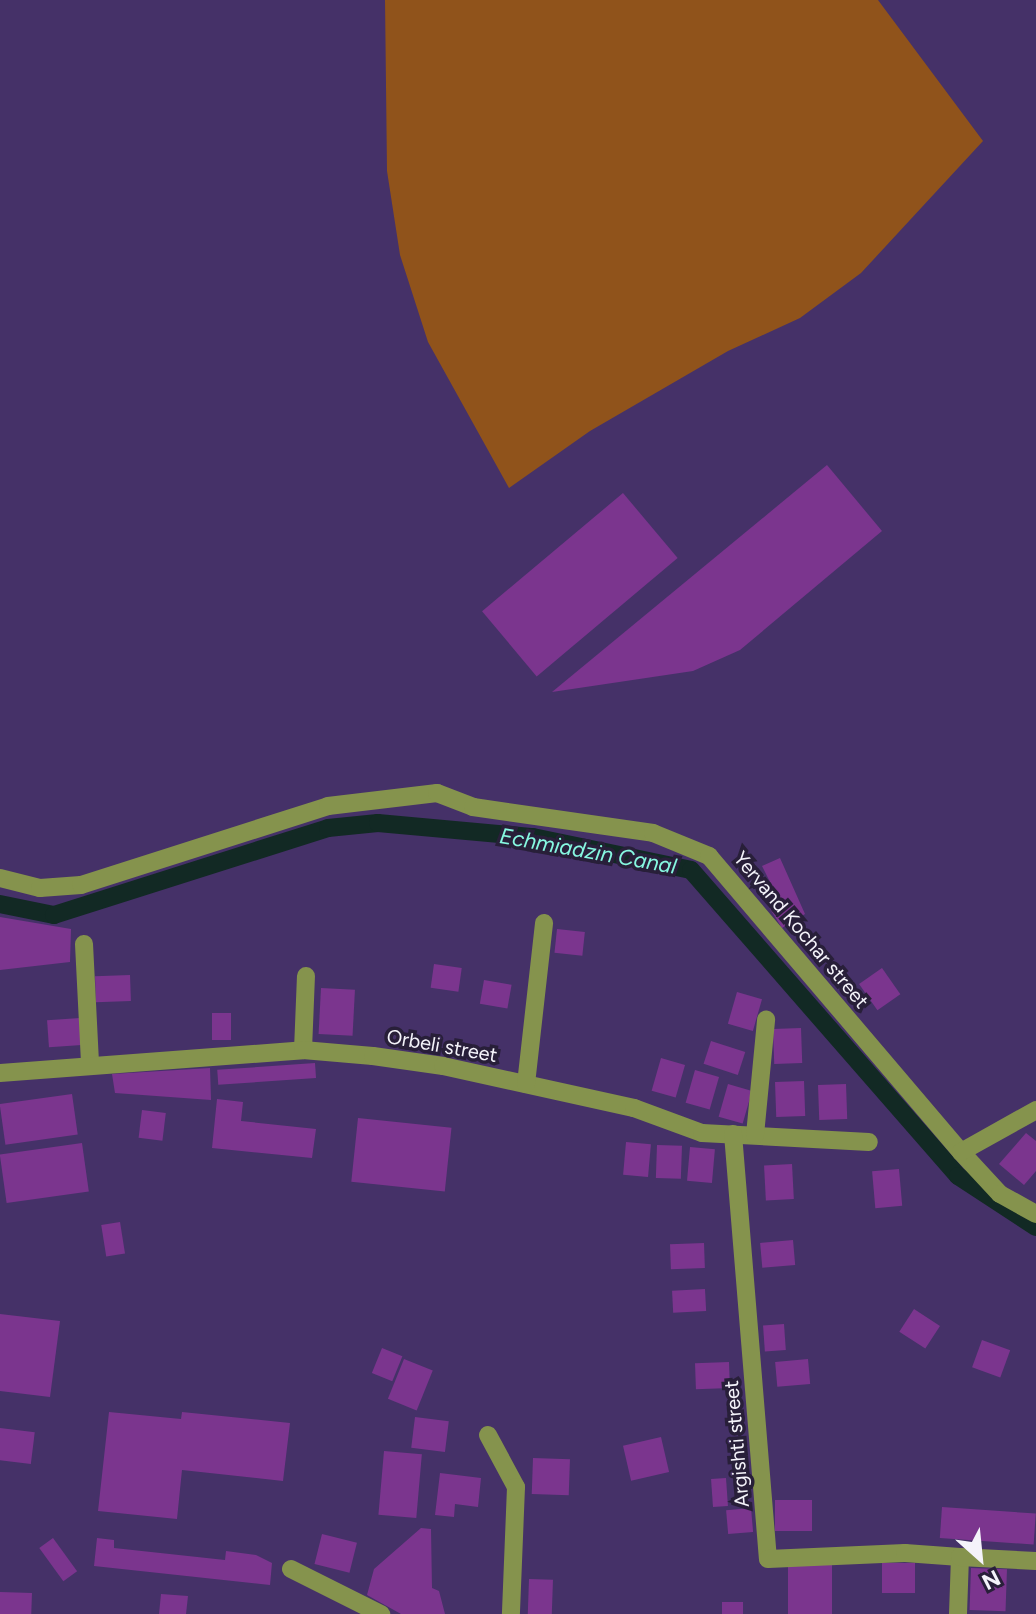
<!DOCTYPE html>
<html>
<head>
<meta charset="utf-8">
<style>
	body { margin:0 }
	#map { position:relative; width:1036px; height:1614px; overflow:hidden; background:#453168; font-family:Figtree,sans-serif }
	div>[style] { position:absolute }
	.green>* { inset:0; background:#90531b }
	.canal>* { height:18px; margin:-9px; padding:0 9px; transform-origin:9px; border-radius:9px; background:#122924 }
	.building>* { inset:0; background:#7b358e; transform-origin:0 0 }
	.minor>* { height:18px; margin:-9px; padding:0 9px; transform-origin:9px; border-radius:9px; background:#85934d }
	span { translate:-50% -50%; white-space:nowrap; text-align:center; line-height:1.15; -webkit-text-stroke:7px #281f39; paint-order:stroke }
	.street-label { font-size:20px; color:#f4f3fa }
	.water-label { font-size:22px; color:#87f8e1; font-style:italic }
	.north { position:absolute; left:940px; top:1518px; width:80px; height:80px; -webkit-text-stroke:6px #281f39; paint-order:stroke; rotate:153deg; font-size:22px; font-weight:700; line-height:32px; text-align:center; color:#f4f3fa }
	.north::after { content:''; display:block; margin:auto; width:28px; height:36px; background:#f4f3fa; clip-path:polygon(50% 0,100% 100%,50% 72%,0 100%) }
</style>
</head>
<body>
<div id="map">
	<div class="green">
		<i style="clip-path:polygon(385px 0,878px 0,983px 141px,861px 273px,800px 318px,728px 351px,590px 431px,509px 488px,428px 342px,400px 255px,387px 171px)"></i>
	</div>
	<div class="canal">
		<i style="left:0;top:904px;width:55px;rotate:11.5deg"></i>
		<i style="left:54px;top:915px;width:287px;rotate:-17.6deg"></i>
		<i style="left:328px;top:828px;width:50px;rotate:-5.7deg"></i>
		<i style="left:378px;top:823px;width:156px;rotate:5.2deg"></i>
		<i style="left:533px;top:837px;width:161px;rotate:11.8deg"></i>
		<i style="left:691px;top:870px;width:406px;rotate:48.9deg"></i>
		<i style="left:958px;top:1176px;width:93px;rotate:33.2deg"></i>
	</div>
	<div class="building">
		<i style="clip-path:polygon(827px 465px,882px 531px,740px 650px,693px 671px,552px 692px)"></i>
		<i style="left:623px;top:493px;width:85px;height:184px;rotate:50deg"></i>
		<i style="clip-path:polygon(780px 858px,805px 914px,782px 928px,760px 893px,772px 886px,762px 866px)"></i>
		<i style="clip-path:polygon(0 917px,71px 929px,70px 962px,0 970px)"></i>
		<i style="left:557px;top:929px;width:28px;height:24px;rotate:6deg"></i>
		<i style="left:434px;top:964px;width:28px;height:24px;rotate:8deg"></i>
		<i style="left:882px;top:968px;width:32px;height:28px;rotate:55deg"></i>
		<i style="left:130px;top:975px;width:26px;height:35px;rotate:88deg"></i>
		<i style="left:484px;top:980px;width:28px;height:24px;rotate:10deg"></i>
		<i style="left:321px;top:988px;width:34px;height:46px;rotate:3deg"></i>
		<i style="left:737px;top:992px;width:26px;height:33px;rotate:16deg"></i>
		<i style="left:212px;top:1013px;width:19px;height:27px"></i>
		<i style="left:80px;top:1018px;width:27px;height:33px;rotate:86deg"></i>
		<i style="left:801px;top:1028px;width:35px;height:28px;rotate:88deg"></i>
		<i style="left:711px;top:1041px;width:36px;height:24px;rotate:18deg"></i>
		<i style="left:661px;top:1058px;width:25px;height:34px;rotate:16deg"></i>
		<i style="left:315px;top:1063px;width:15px;height:98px;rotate:86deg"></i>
		<i style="clip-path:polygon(210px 1068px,211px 1100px,115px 1093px,112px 1074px)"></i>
		<i style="left:695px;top:1070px;width:25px;height:34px;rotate:16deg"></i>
		<i style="left:804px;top:1081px;width:35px;height:29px;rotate:88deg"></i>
		<i style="left:728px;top:1084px;width:25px;height:34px;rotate:16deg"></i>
		<i style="left:846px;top:1084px;width:35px;height:28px;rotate:88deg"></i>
		<i style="left:72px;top:1094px;width:41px;height:73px;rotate:82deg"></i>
		<i style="clip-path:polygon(217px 1099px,243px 1102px,241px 1121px,316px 1129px,312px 1158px,212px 1148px)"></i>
		<i style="left:142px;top:1110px;width:24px;height:28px;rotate:7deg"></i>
		<i style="left:358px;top:1118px;width:94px;height:64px;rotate:6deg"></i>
		<i style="clip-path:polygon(1026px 1133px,1036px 1141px,1036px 1171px,1024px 1185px,999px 1164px)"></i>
		<i style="left:626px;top:1142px;width:25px;height:33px;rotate:5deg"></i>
		<i style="left:82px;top:1143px;width:49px;height:83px;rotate:82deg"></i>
		<i style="left:657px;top:1145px;width:25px;height:33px;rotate:2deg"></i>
		<i style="left:690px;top:1147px;width:25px;height:34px;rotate:5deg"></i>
		<i style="left:792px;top:1164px;width:35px;height:28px;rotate:87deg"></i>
		<i style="left:899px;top:1169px;width:37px;height:27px;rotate:85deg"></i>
		<i style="left:120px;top:1222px;width:32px;height:19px;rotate:81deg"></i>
		<i style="left:793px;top:1240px;width:25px;height:33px;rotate:85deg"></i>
		<i style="left:704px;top:1243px;width:25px;height:34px;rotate:88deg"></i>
		<i style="left:705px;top:1289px;width:22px;height:33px;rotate:87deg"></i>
		<i style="left:914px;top:1309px;width:31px;height:27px;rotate:33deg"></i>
		<i style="clip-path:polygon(0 1314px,60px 1321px,50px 1397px,0 1391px)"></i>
		<i style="left:784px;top:1324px;width:26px;height:21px;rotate:86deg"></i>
		<i style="left:982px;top:1340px;width:30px;height:29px;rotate:20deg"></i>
		<i style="left:382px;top:1348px;width:22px;height:27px;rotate:22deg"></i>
		<i style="left:404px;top:1359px;width:31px;height:43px;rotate:22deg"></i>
		<i style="left:808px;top:1359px;width:25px;height:33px;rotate:85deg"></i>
		<i style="left:729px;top:1362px;width:26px;height:34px;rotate:88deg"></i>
		<i style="clip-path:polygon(109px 1412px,181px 1419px,182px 1412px,290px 1423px,283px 1481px,182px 1470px,177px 1519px,98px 1511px)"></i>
		<i style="left:415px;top:1417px;width:34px;height:31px;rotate:7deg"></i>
		<i style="left:0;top:1428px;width:35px;height:32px;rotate:7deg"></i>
		<i style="left:661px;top:1437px;width:36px;height:39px;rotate:77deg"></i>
		<i style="left:384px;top:1451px;width:38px;height:64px;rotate:5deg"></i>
		<i style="left:533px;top:1458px;width:37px;height:36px;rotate:2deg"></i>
		<i style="clip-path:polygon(440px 1473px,481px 1478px,478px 1507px,455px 1504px,454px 1517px,435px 1515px)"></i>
		<i style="left:726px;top:1478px;width:28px;height:15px;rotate:86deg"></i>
		<i style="left:775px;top:1500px;width:37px;height:31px"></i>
		<i style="left:942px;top:1507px;width:94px;height:31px;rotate:4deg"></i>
		<i style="left:751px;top:1508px;width:24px;height:25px;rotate:85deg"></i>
		<i style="clip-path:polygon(421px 1528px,431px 1529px,432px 1588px,439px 1591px,445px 1614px,401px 1614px,367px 1595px,374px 1569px)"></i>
		<i style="left:322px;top:1534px;width:36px;height:31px;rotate:14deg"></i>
		<i style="left:53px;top:1538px;width:41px;height:17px;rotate:54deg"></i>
		<i style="clip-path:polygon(97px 1538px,114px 1540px,114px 1548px,225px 1560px,226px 1551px,256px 1555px,272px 1563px,270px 1585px,94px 1566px)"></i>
		<i style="left:915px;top:1563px;width:30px;height:33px;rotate:90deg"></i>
		<i style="left:788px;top:1564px;width:44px;height:50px"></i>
		<i style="left:971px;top:1568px;width:36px;height:42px;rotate:2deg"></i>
		<i style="left:529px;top:1579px;width:24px;height:35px;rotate:2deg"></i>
		<i style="left:0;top:1592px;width:32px;height:22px;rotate:2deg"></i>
		<i style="clip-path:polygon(161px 1594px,188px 1596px,186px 1614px,159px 1614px)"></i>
		<i style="left:722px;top:1602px;width:21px;height:12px"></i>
	</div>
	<div class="minor">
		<i style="left:0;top:878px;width:41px;rotate:14deg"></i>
		<i style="left:40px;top:888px;width:41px;rotate:-4.2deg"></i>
		<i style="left:81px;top:885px;width:259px;rotate:-17.7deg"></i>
		<i style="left:328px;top:806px;width:110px;rotate:-6.8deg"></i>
		<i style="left:437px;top:793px;width:39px;rotate:21deg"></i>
		<i style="left:473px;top:807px;width:182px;rotate:8.2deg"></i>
		<i style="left:653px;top:833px;width:61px;rotate:22.3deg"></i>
		<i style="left:709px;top:856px;width:389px;rotate:49.6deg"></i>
		<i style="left:961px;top:1152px;width:57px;rotate:47.1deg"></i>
		<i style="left:1000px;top:1194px;width:41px;rotate:29.1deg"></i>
		<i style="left:84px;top:944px;width:119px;rotate:87.1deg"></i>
		<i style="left:303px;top:1050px;width:74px;rotate:-87.7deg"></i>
		<i style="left:0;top:1073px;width:304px;rotate:-4.3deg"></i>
		<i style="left:303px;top:1050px;width:70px;rotate:4.9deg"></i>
		<i style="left:373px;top:1056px;width:71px;rotate:8.1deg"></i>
		<i style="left:443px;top:1066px;width:196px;rotate:12.4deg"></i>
		<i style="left:634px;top:1108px;width:72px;rotate:20.2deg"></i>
		<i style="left:702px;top:1133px;width:167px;rotate:3.1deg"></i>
		<i style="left:526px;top:1084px;width:162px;rotate:-83.6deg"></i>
		<i style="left:733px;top:1134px;width:426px;rotate:85.3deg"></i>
		<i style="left:768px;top:1559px;width:137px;rotate:-2.5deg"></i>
		<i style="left:905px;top:1553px;width:55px;rotate:4.2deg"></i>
		<i style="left:755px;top:1135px;width:116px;rotate:-84.5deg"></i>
		<i style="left:961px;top:1152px;width:86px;rotate:-29.2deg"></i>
		<i style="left:488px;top:1435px;width:59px;rotate:61.7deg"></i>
		<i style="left:516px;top:1487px;width:127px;rotate:92.3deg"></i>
		<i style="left:291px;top:1569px;width:101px;rotate:26.6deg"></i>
		<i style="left:958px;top:1614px;width:57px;rotate:-88deg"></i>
		<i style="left:960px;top:1557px;width:76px;rotate:3deg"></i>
	</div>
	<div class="street-label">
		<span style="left:801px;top:930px;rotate:50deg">Yervand Kochar street</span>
		<span style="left:442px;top:1046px;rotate:10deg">Orbeli street</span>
		<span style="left:737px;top:1444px;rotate:-95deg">Argishti street</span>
	</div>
	<div class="water-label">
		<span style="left:588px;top:851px;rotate:10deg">Echmiadzin Canal</span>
	</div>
	<div class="north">N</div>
</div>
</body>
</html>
